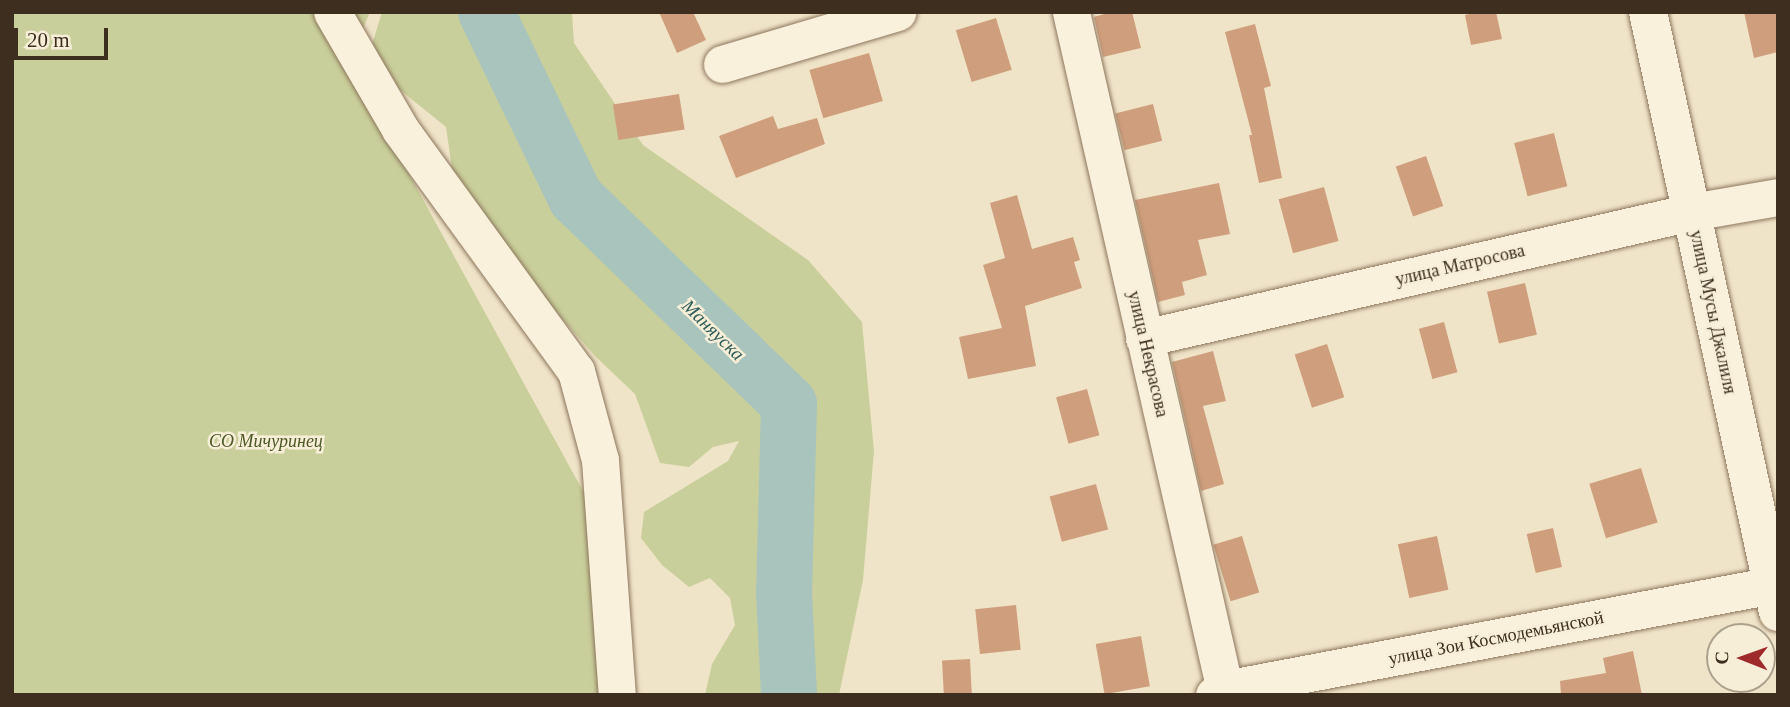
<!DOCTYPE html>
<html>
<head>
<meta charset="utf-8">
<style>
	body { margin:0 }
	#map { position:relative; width:1790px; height:707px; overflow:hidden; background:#f0e4c8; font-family:Georgia,serif }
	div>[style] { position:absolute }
	.green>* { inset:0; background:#c9cf9b }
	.river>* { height:56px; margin:-28px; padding:0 28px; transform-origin:28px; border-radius:28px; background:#a9c4bc }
	.building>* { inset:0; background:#cf9f7d; transform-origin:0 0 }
	.roads { filter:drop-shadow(0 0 2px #8d765c) drop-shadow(0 0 2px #8d765c) }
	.street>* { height:37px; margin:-18.5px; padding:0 18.5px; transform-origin:18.5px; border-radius:18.5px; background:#faf1dc }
	.secondary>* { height:38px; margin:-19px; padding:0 19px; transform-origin:19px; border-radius:19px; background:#faf1dc }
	span { translate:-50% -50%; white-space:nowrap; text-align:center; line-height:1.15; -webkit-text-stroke:5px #f7eed8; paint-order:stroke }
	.street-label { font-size:18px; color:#3d2e20 }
	.park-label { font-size:18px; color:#4d5a26; font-style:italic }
	.water-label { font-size:19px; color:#2f5d5a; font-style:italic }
	.frame { position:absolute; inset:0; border:14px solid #3d2e20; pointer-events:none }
	.north { position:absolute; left:1706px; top:623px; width:70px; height:70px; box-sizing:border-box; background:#f7eed8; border:2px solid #ada18e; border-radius:50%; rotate:271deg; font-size:19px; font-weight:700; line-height:28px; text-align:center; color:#3d2e20 }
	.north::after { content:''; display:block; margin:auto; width:24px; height:32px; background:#9e2a2b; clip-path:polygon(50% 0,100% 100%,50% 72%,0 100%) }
	.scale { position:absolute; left:14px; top:28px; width:94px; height:32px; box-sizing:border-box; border:4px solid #3d2e20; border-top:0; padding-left:9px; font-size:21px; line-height:24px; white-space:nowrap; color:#3d2e20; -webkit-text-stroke:5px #f7eed8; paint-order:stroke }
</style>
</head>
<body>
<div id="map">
	<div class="green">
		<i style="clip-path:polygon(12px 12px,370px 12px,348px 63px,589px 502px,603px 695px,12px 695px)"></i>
		<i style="clip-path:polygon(382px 12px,572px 12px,574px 43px,643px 145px,808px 260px,862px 322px,874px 451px,863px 580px,839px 695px,705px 695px,712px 664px,735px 625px,730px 598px,710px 578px,689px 587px,662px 565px,641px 538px,644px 512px,728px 461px,739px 441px,713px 447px,689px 467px,660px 463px,635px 394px,596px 357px,492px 240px,452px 169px,446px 127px,399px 89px,372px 45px)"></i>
	</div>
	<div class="river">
		<i style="left:486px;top:12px;width:207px;rotate:64.2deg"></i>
		<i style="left:576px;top:198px;width:296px;rotate:44deg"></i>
		<i style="left:789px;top:404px;width:188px;rotate:91.5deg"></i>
		<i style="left:784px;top:592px;width:103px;rotate:87.2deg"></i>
	</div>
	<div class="building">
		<i style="clip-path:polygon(659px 12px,693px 12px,706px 40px,677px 53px)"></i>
		<i style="clip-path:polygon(1111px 12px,1132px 12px,1141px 48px,1103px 57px,1094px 17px)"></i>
		<i style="clip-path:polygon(1478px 12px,1496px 12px,1502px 39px,1471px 45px,1465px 15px)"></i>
		<i style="clip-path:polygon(1744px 12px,1778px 12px,1778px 52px,1754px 58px)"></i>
		<i style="left:996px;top:18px;width:54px;height:42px;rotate:73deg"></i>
		<i style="clip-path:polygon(1255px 24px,1271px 86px,1264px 88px,1282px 178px,1259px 183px,1249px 135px,1252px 135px,1225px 32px)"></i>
		<i style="left:869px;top:53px;width:50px;height:62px;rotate:74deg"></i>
		<i style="left:679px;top:94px;width:36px;height:67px;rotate:81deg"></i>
		<i style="left:1153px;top:104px;width:38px;height:39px;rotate:76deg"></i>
		<i style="clip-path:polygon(773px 116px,778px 129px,817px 118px,825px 144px,736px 178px,719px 136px)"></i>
		<i style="left:1554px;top:133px;width:55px;height:41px;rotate:76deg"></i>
		<i style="left:1426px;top:156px;width:53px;height:32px;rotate:71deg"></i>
		<i style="clip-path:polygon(1219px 183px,1230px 234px,1198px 240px,1207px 275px,1182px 282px,1185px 295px,1158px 302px,1135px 200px)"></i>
		<i style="left:1324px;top:187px;width:56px;height:47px;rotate:75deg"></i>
		<i style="clip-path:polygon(1017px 195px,1032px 249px,1073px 237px,1080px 260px,1074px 262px,1082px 288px,1025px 306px,1036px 366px,968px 379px,959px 337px,1002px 328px,983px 265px,1005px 258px,990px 203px)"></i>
		<i style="left:1525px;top:283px;width:53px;height:39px;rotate:77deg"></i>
		<i style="left:1444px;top:322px;width:52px;height:26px;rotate:75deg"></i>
		<i style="left:1327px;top:344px;width:56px;height:34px;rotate:72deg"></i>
		<i style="clip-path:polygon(1213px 351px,1226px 401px,1203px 406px,1224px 484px,1201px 491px,1172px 362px)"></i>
		<i style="left:1087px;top:389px;width:48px;height:32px;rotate:75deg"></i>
		<i style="left:1641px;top:468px;width:57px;height:54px;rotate:73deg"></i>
		<i style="left:1096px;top:484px;width:47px;height:48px;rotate:75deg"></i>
		<i style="left:1553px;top:528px;width:40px;height:27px;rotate:77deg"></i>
		<i style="left:1242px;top:536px;width:59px;height:30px;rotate:73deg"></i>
		<i style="left:1437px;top:536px;width:55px;height:40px;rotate:78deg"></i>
		<i style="left:1016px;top:605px;width:45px;height:41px;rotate:84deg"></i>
		<i style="left:1141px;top:636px;width:51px;height:46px;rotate:80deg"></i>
		<i style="clip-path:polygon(1633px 651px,1642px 695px,1561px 695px,1560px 681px,1606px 673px,1603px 658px)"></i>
		<i style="left:970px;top:659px;width:36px;height:28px;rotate:87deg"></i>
	</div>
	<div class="roads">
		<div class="street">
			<i style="left:332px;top:12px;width:135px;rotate:59.8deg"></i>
			<i style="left:400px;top:129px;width:299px;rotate:54deg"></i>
			<i style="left:576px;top:371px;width:92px;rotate:74.9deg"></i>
			<i style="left:600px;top:460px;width:236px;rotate:85.9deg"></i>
			<i style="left:1071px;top:12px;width:700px;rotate:77.21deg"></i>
			<i style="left:722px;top:64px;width:183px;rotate:-16.5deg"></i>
			<i style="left:1144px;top:338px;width:561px;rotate:-12.97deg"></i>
			<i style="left:1691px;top:212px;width:88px;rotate:-9.8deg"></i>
			<i style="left:1214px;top:695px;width:13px;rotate:-29deg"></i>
			<i style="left:1225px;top:689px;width:563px;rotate:-10.75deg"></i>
		</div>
		<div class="secondary">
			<i style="left:1648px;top:12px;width:614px;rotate:77.77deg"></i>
		</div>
	</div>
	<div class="street-label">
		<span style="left:1460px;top:265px;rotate:-13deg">улица Матросова</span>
		<span style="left:1713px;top:312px;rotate:78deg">улица Мусы Джалиля</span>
		<span style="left:1148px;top:354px;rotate:77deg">улица Некрасова</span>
		<span style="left:1496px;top:638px;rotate:-11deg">улица Зои Космодемьянской</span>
	</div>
	<div class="park-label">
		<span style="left:266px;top:441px">СО Мичуринец</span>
	</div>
	<div class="water-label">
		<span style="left:713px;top:330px;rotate:44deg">Маняуска</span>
	</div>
	<div class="frame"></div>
	<div class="north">С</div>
	<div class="scale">20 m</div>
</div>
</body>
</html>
